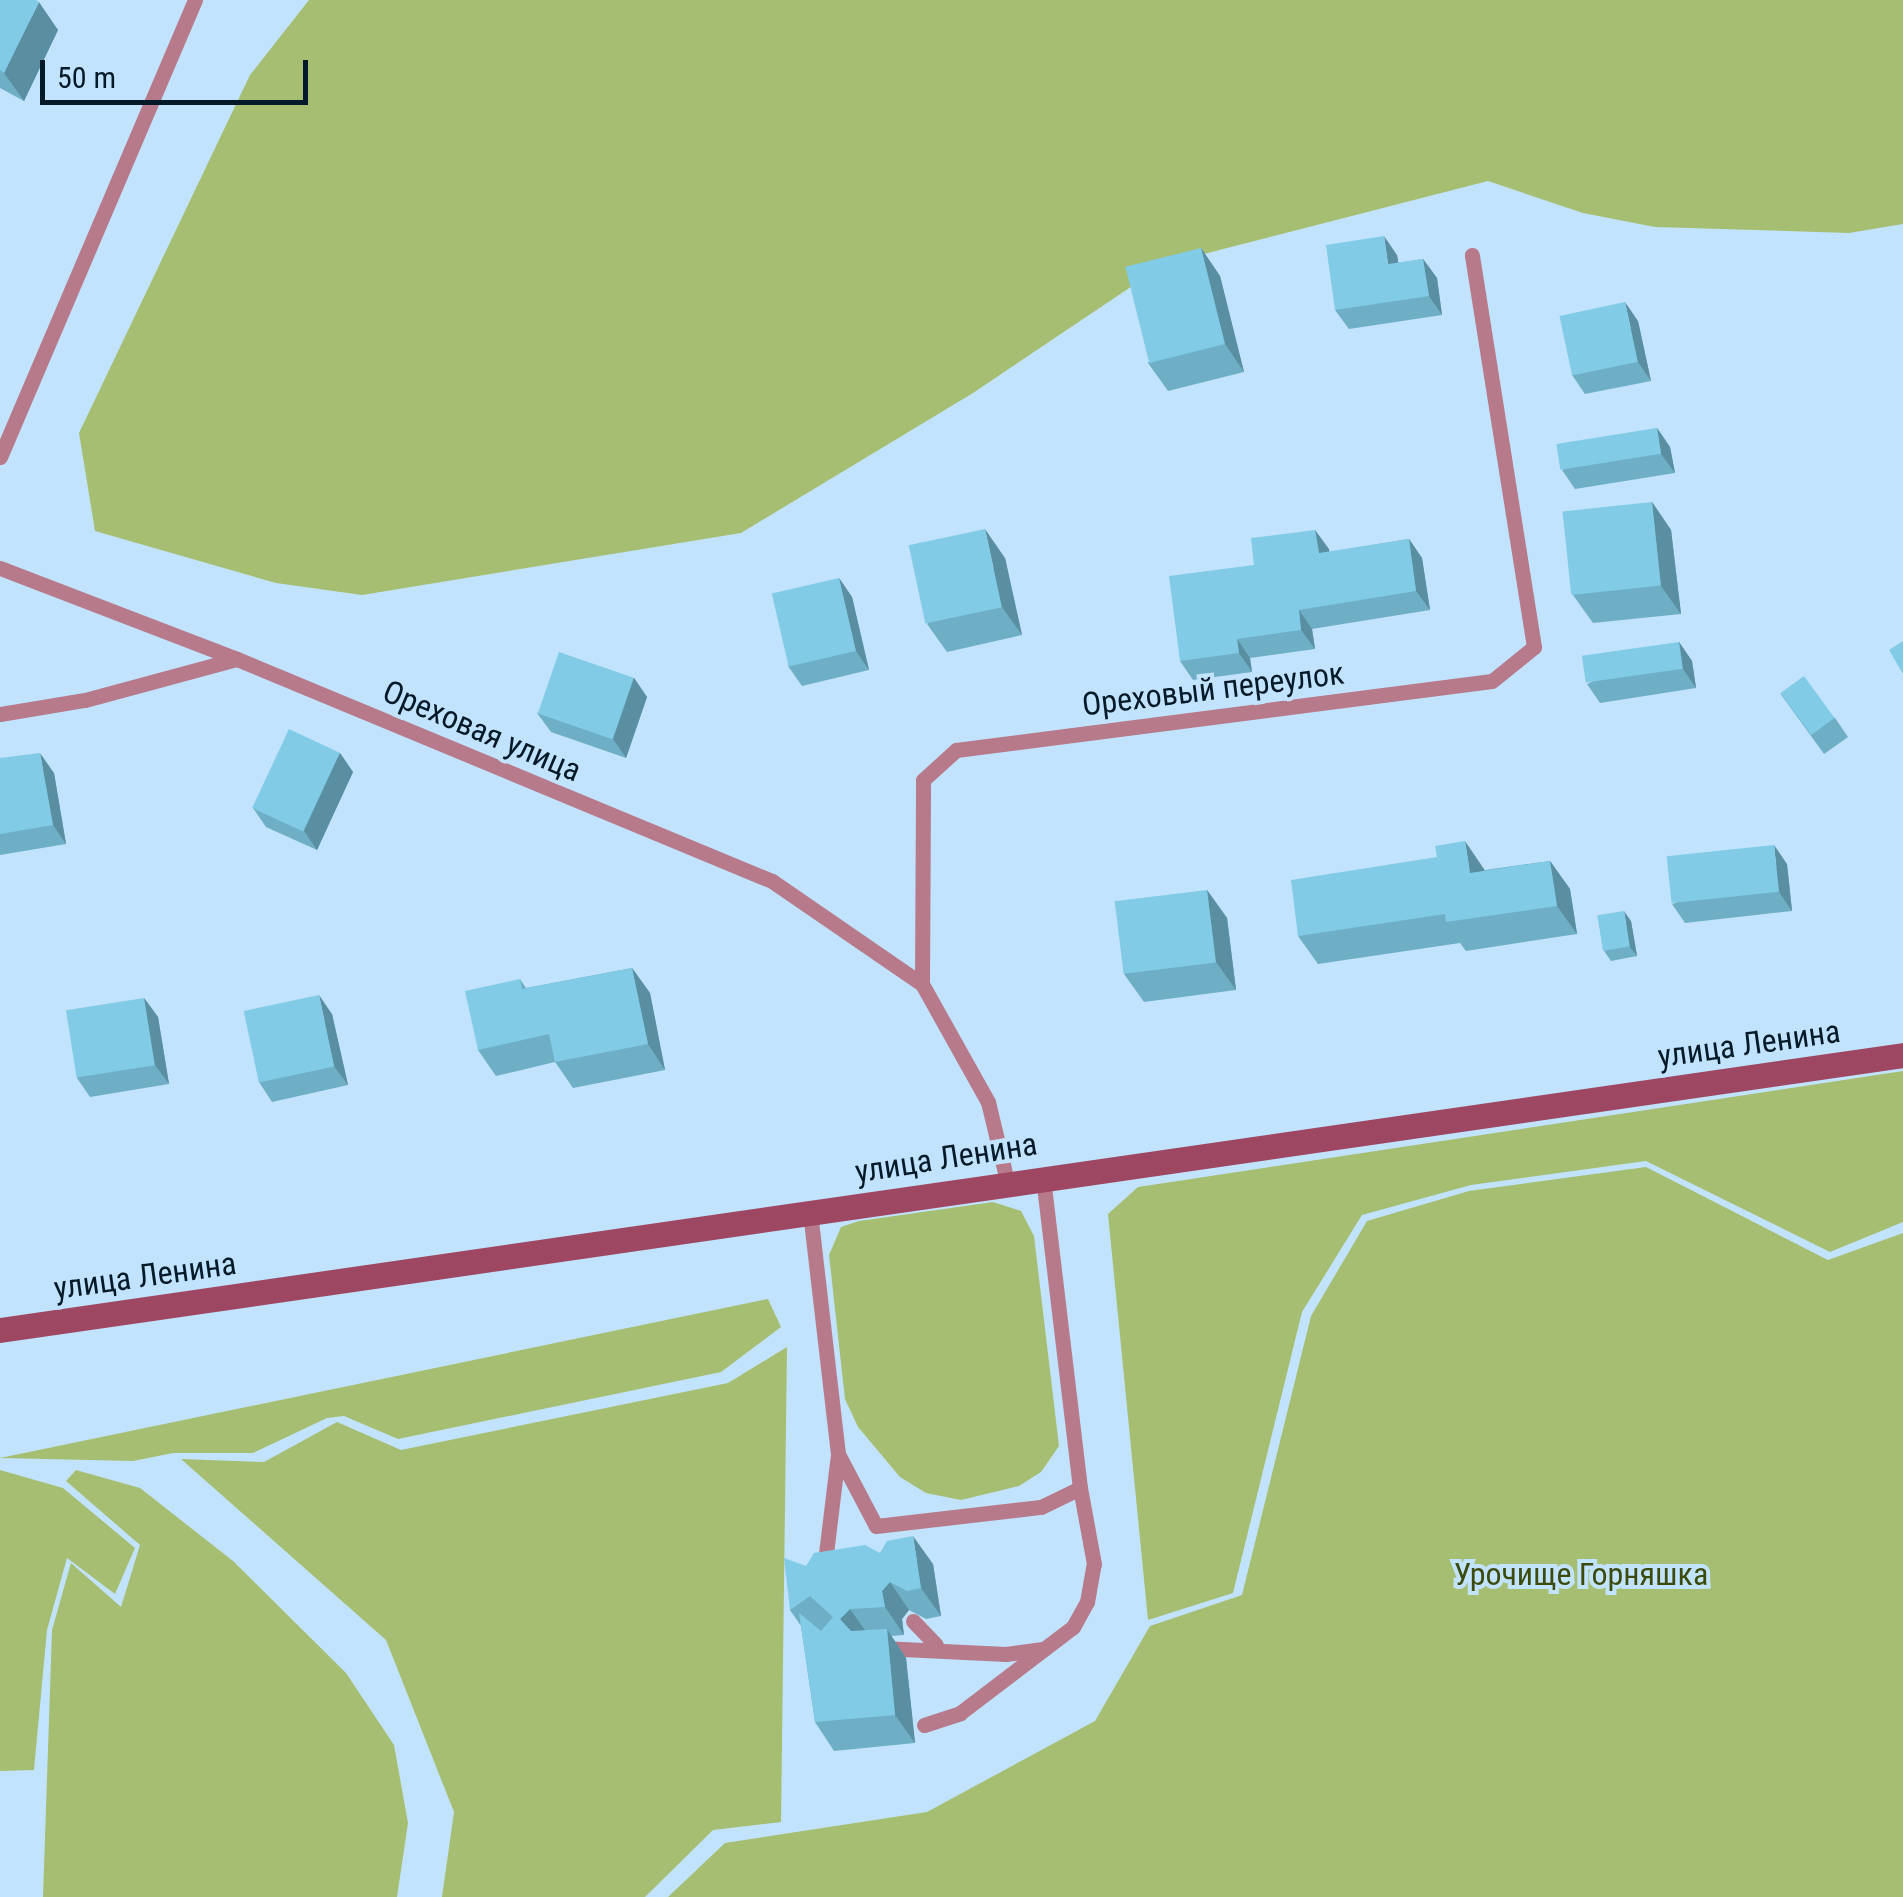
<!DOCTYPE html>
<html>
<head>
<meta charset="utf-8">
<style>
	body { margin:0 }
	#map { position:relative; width:1903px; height:1897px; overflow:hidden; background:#c2e3fd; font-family:"Roboto Condensed",sans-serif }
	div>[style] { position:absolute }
	.green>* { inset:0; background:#a6be71 }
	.service>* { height:15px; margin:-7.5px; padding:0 7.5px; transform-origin:7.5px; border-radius:7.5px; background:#b77a8a }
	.secondary>* { height:25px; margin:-12.5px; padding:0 12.5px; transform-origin:12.5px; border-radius:12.5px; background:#9e4762 }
	.wall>* { inset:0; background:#6fafc6 }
	.shaded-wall>* { inset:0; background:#5a8ea1 }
	.building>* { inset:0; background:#81cbe6; transform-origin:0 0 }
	span { translate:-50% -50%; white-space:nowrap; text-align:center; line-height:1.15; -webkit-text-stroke:8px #c2e3fd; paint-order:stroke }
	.street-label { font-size:32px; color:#041a29 }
	.park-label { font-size:32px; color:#3c4b0c }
	.scale { position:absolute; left:40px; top:60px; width:268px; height:45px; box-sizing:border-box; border:5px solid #041a29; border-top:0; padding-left:12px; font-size:30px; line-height:35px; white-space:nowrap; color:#041a29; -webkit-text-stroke:8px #c2e3fd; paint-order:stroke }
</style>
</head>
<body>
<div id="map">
	<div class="green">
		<i style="clip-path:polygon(309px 0,1903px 0,1903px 224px,1849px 233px,1655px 227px,1583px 213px,1488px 181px,1165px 264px,973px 393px,741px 533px,362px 595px,276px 583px,95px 531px,79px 433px,250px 75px)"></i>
		<i style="clip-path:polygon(1903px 1071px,1903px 1222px,1830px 1252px,1646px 1161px,1471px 1185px,1362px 1215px,1302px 1312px,1233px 1593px,1148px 1620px,1108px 1214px,1138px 1187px)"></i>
		<i style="clip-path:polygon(1646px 1167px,1828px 1260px,1903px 1233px,1903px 1897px,668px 1897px,725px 1843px,927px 1812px,1095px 1721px,1150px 1626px,1242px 1595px,1311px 1316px,1367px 1221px,1469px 1191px)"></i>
		<i style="clip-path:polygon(993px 1202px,1021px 1211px,1034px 1236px,1059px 1446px,1041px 1472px,1019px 1486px,961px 1500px,926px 1493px,900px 1477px,858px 1427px,845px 1399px,829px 1255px,841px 1227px,859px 1221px)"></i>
		<i style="clip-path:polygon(768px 1299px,781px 1327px,721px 1372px,398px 1439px,344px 1416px,327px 1418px,253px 1453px,173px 1453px,133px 1461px,0 1458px)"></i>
		<i style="clip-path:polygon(787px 1347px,781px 1822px,713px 1830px,645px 1897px,442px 1897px,454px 1812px,386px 1640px,181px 1459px,264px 1462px,337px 1422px,401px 1450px,728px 1383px)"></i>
		<i style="clip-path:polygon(0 1470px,63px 1488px,135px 1548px,115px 1594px,67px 1558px,47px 1630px,34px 1770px,0 1771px)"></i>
		<i style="clip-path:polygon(76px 1470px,140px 1488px,233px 1561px,346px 1673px,394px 1745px,408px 1823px,397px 1897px,43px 1897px,52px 1630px,71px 1563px,121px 1607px,140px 1545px,66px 1481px)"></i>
	</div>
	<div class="service">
		<i style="left:0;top:457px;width:497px;rotate:-66.9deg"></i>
		<i style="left:0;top:568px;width:254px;rotate:21deg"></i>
		<i style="left:237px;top:659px;width:579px;rotate:22.54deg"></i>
		<i style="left:772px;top:881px;width:182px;rotate:34.5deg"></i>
		<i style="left:0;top:714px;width:86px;rotate:-9.4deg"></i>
		<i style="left:85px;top:700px;width:157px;rotate:-15.1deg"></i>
		<i style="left:1007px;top:1181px;width:81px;rotate:-103.5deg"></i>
		<i style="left:988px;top:1102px;width:135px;rotate:-119.2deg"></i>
		<i style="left:922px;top:984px;width:204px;rotate:-89.7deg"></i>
		<i style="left:923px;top:780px;width:45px;rotate:-42.3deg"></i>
		<i style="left:956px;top:750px;width:540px;rotate:-7.34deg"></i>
		<i style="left:1492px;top:681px;width:54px;rotate:-39deg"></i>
		<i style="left:1534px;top:647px;width:397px;rotate:-99deg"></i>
		<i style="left:810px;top:1212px;width:244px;rotate:83.4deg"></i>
		<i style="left:838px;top:1454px;width:81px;rotate:62.2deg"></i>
		<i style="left:876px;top:1526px;width:166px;rotate:-6.6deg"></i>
		<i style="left:1041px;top:1507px;width:43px;rotate:-26deg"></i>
		<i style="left:1080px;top:1488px;width:314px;rotate:-96.8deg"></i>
		<i style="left:824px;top:1570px;width:117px;rotate:-83.1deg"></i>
		<i style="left:913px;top:1621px;width:33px;rotate:46deg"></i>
		<i style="left:882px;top:1648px;width:124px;rotate:2.8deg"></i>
		<i style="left:1006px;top:1654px;width:37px;rotate:-8deg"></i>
		<i style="left:924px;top:1725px;width:38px;rotate:-18deg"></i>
		<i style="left:960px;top:1713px;width:142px;rotate:-37.3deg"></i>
		<i style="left:1073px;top:1627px;width:29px;rotate:-61deg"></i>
		<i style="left:1087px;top:1602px;width:39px;rotate:-80deg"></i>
		<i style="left:1094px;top:1564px;width:77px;rotate:-100.4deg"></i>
	</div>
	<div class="secondary">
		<i style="left:0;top:1330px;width:1923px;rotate:-8.22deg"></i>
	</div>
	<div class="wall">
		<i style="clip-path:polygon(0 0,58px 30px,24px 101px,0 88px)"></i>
		<i style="clip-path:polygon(1201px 248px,1220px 276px,1244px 372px,1168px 391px,1148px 363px)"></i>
		<i style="clip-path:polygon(1397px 255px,1398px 263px,1423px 259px,1437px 278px,1442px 315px,1349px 329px,1335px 310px)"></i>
		<i style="clip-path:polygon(1638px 321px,1651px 381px,1585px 394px,1572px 375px)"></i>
		<i style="clip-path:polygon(1657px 428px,1670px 447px,1675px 473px,1575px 489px,1562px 470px)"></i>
		<i style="clip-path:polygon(1652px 502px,1671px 530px,1681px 614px,1593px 623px,1573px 595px)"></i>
		<i style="clip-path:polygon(1315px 530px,1329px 552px,1409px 539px,1422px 558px,1430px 610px,1312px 629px,1315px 649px,1250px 658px,1252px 672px,1193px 680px,1180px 661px,1254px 565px)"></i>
		<i style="clip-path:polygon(1005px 558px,1022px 635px,947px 652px,927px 624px)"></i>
		<i style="clip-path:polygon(839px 578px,852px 597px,869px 670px,802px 686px,788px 666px)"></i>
		<i style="clip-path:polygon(1679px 642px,1692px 661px,1696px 688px,1600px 703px,1587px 684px)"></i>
		<i style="clip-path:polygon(634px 678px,647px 697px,626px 758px,551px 732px,537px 713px)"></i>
		<i style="clip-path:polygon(1780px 693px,1835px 718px,1848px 737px,1824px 754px)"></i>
		<i style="clip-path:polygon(340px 753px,353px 772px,317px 850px,266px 827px,253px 808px)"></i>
		<i style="clip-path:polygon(0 758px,54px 773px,66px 844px,0 855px)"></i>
		<i style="clip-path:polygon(1437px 857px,1485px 870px,1550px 861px,1570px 889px,1577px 934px,1466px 951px,1460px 943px,1318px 964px,1298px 936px)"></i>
		<i style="clip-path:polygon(1787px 864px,1792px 911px,1685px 923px,1672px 904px)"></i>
		<i style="clip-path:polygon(1207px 890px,1227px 918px,1236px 990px,1144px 1002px,1124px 974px)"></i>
		<i style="clip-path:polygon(1631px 921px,1637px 956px,1611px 961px,1604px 951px)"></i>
		<i style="clip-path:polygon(632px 968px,650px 993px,665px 1070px,573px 1088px,555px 1062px,496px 1076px,478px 1050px,520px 979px,526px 988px)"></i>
		<i style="clip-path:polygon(144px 998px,158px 1017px,169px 1084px,90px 1097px,77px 1078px)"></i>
		<i style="clip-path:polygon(332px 1014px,348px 1085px,272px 1102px,259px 1082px)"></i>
		<i style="clip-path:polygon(880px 1553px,933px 1564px,941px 1616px,926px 1619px,909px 1610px,902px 1619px,904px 1635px,891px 1636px,906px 1658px,915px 1743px,834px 1751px,815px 1722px,801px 1626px,790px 1610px,806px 1566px)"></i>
	</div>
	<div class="shaded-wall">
		<i style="clip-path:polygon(39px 2px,58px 30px,24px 101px,4px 73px)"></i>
		<i style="clip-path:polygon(1384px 236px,1397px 255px,1402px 283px,1388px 264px)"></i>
		<i style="clip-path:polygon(1201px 248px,1220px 276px,1244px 372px,1225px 344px)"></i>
		<i style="clip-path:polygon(1423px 259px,1437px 278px,1442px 315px,1429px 296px)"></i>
		<i style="clip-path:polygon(1625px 302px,1638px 321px,1651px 381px,1638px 362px)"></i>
		<i style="clip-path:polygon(1657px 428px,1670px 447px,1675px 473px,1661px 454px)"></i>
		<i style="clip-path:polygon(1652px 502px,1671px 530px,1681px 614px,1661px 586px)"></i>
		<i style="clip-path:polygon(985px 529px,1005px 558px,1022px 635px,1002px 607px)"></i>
		<i style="clip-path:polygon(1315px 530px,1329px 549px,1332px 572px,1319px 553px)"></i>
		<i style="clip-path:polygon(1409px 539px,1422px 558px,1430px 610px,1416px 591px)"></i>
		<i style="clip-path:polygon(839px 578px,852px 597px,869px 670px,856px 651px)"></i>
		<i style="clip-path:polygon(1299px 610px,1312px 629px,1315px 649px,1301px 630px)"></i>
		<i style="clip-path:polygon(1237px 639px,1250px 658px,1252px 672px,1239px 653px)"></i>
		<i style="clip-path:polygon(1679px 642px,1692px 661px,1696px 688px,1683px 669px)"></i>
		<i style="clip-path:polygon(634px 678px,647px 697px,626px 758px,613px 739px)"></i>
		<i style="clip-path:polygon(40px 753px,54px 773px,66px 844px,53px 825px)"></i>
		<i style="clip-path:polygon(340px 753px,353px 772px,317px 850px,304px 831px)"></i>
		<i style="clip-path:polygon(1465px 841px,1484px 869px,1489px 901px,1470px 873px)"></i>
		<i style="clip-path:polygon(1774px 845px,1787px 864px,1792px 911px,1779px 892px)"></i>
		<i style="clip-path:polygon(1550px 861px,1570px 889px,1577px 934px,1557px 906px)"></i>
		<i style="clip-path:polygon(1207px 890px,1227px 918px,1236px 990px,1216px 962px)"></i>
		<i style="clip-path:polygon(1624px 911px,1631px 921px,1637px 956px,1630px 947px)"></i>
		<i style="clip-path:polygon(632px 968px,650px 993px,665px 1070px,648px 1044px)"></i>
		<i style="clip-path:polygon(319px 995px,332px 1014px,348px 1085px,334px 1066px)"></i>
		<i style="clip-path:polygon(144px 998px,158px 1017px,169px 1084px,155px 1065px)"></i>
		<i style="clip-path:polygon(913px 1536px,933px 1564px,941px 1616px,921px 1588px)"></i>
		<i style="clip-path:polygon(890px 1582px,909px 1610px,902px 1619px,904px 1635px,885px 1607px,882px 1591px)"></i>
		<i style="clip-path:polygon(850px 1609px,870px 1637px,860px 1648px,840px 1619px)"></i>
		<i style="clip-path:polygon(887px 1629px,906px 1658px,915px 1743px,895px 1715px)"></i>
	</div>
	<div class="building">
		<i style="clip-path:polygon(0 0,36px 0,39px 2px,4px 73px,0 70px)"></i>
		<i style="clip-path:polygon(1384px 236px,1388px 264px,1423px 259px,1429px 296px,1335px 310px,1326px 245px)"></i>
		<i style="left:1201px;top:248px;width:99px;height:78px;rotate:76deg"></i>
		<i style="left:1625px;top:302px;width:61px;height:67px;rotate:78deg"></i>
		<i style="left:1657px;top:428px;width:26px;height:102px;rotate:81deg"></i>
		<i style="left:1652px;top:502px;width:84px;height:90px;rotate:84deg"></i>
		<i style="left:985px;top:529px;width:80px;height:78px;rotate:78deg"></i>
		<i style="clip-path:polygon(1315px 530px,1319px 553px,1409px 539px,1416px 591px,1299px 610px,1301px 630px,1237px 639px,1239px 653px,1180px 661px,1169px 576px,1254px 565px,1251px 538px)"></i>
		<i style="left:839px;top:578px;width:75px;height:69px;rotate:77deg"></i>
		<i style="clip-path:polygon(1903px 641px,1903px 674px,1889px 650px)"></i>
		<i style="left:1679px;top:642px;width:27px;height:98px;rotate:82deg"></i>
		<i style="left:559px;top:652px;width:79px;height:65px;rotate:19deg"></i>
		<i style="left:1804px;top:676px;width:52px;height:29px;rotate:54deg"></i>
		<i style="left:289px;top:729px;width:56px;height:87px;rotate:25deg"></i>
		<i style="clip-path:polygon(40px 753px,53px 825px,0 834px,0 758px)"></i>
		<i style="clip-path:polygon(1465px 841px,1470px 873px,1550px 861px,1557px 906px,1446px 922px,1445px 914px,1298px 936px,1291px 880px,1437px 857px,1435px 846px)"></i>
		<i style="left:1774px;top:845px;width:47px;height:108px;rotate:84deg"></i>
		<i style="left:1207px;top:890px;width:73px;height:93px;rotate:83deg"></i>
		<i style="left:1624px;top:911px;width:36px;height:27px;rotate:81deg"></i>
		<i style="clip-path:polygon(632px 968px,648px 1044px,555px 1062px,549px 1034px,478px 1050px,465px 991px,520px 979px,522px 989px)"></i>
		<i style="left:319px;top:995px;width:73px;height:77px;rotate:78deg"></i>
		<i style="left:144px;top:998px;width:68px;height:79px;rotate:81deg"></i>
		<i style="clip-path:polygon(913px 1536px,921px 1588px,907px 1591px,890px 1582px,882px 1591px,885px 1607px,850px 1609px,840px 1619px,851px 1631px,887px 1629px,895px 1715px,815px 1722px,799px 1613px,821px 1631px,833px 1617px,810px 1596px,790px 1610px,784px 1558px,806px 1566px,814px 1553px,865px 1545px,880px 1553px,887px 1541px)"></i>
	</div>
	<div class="street-label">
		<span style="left:1213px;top:689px;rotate:-7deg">Ореховый переулок</span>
		<span style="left:482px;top:731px;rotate:23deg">Ореховая улица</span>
		<span style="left:1749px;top:1044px;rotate:-8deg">улица Ленина</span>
		<span style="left:946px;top:1158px;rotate:-9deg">улица Ленина</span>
		<span style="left:145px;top:1276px;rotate:-8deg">улица Ленина</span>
	</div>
	<div class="park-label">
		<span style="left:1581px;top:1574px">Урочище Горняшка</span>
	</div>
	<div class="scale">50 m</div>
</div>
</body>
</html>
